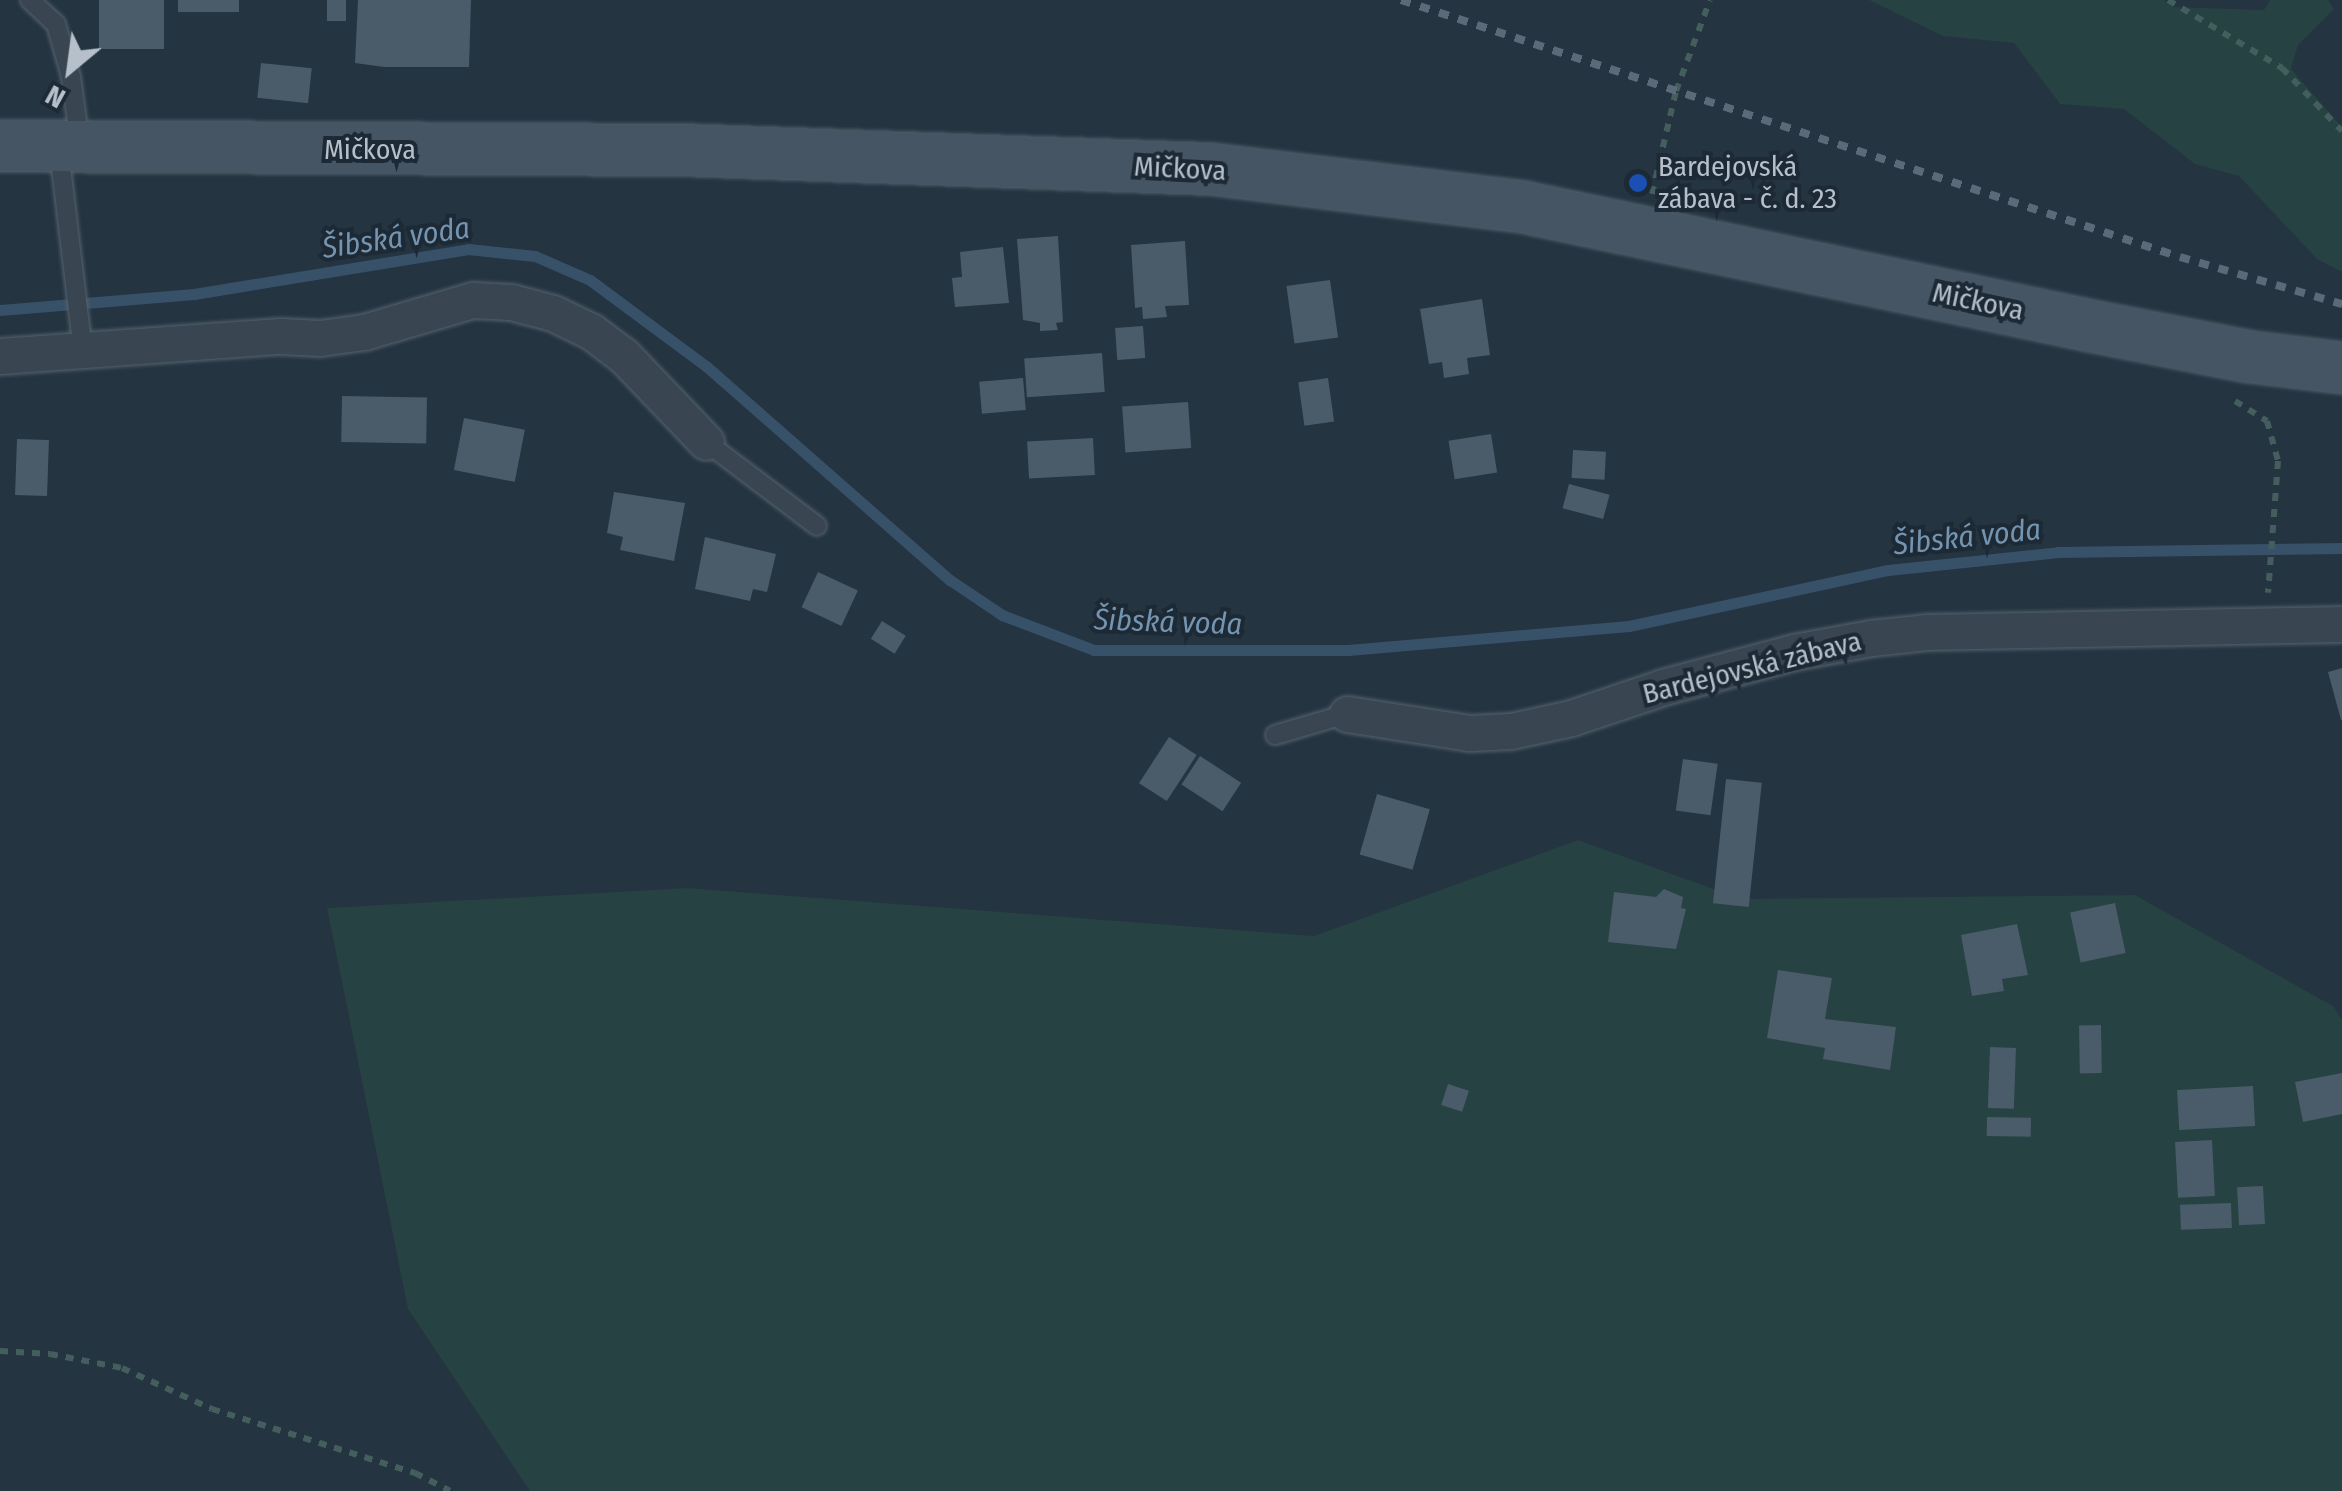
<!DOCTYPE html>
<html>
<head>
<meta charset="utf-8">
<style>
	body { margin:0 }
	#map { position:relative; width:2342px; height:1491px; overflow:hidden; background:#243441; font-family:"Fira Sans Condensed",sans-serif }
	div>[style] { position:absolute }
	.green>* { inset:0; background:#264242 }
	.stream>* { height:11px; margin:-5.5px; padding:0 5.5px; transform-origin:5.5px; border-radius:5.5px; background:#375169 }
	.building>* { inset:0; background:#4a5b6a; transform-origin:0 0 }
	.path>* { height:6px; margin-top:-3px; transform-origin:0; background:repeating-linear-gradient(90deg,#445e5e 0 8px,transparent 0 16px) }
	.roads { filter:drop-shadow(0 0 2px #56636e) drop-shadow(0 0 2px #56636e) }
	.service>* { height:18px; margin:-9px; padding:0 9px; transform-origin:9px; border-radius:9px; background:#394551 }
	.minor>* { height:35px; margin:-17.5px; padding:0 17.5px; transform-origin:17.5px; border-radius:17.5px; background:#394551 }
	.secondary>* { height:50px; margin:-25px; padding:0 25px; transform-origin:25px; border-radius:25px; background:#465564 }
	.rail>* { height:8px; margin-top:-4px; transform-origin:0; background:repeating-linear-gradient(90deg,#5a6a78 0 10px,transparent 0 20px) }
	.dots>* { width:28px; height:28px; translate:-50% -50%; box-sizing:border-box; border:5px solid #1d2a36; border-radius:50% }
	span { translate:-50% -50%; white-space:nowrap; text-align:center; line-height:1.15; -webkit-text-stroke:8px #1d2a36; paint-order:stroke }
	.street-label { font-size:28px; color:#b5c0cb }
	.poi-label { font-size:28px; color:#b5c0cb }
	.left { translate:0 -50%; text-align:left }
	.water-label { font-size:30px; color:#7494b0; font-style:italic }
	.north { position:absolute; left:20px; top:20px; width:100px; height:100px; -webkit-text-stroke:8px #1d2a36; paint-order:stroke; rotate:209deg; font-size:28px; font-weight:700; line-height:40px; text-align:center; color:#b5c0cb }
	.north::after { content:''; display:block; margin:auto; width:35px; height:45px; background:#b5c0cb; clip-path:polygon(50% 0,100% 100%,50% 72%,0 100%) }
</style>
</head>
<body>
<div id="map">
	<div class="green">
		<i style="clip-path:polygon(1869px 0,2164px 0,2174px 7px,2264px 10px,2270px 0,2328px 0,2334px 9px,2298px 45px,2291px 69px,2342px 127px,2342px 272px,2317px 259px,2239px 176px,2195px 164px,2124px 109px,2060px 104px,2014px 43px,1943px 36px)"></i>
		<i style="clip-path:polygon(1578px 840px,1741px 899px,2135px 895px,2333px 1006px,2342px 1020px,2342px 1491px,530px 1491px,408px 1309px,327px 908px,687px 888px,1314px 936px)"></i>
	</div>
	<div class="stream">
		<i style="left:0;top:310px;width:195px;rotate:-4.7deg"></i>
		<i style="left:194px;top:294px;width:278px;rotate:-9.3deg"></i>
		<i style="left:468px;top:249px;width:67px;rotate:6deg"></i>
		<i style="left:535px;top:256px;width:60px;rotate:23.6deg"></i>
		<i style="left:590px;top:280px;width:144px;rotate:36.6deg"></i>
		<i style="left:706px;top:366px;width:325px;rotate:41.3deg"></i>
		<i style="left:950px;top:580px;width:63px;rotate:33.9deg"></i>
		<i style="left:1002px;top:615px;width:98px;rotate:20.8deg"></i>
		<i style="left:1094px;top:650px;width:254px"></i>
		<i style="left:1348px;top:650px;width:282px;rotate:-4.9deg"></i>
		<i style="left:1629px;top:626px;width:265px;rotate:-12.2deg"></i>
		<i style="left:1888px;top:570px;width:171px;rotate:-6deg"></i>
		<i style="left:2058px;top:552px;width:284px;rotate:-0.8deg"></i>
	</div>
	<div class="building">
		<i style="left:99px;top:0;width:65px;height:49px"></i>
		<i style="left:178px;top:0;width:61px;height:12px"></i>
		<i style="left:327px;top:0;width:19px;height:21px"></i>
		<i style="clip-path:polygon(358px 0,471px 0,469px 67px,384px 67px,355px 63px)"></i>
		<i style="left:261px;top:63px;width:51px;height:35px;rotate:6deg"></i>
		<i style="clip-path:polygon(1058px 236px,1063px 322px,1056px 323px,1058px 330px,1040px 331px,1040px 323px,1023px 320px,1017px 239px)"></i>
		<i style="clip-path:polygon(1185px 241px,1189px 305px,1165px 306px,1167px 317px,1143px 319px,1142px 307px,1135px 308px,1131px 245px)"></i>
		<i style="clip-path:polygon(1003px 247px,1009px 303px,955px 307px,952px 278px,962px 277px,960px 252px)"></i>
		<i style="left:1330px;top:280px;width:58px;height:44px;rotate:82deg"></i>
		<i style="clip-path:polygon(1482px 299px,1490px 355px,1467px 358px,1469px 374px,1444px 378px,1442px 362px,1429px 364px,1420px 309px)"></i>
		<i style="left:1143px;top:326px;width:32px;height:28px;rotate:86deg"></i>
		<i style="left:1102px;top:353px;width:39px;height:78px;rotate:86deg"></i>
		<i style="left:1023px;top:378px;width:32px;height:44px;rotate:85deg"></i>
		<i style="left:1328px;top:378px;width:44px;height:30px;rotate:82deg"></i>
		<i style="left:342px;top:396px;width:85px;height:46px;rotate:1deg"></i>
		<i style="left:1188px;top:402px;width:46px;height:66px;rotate:86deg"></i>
		<i style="left:464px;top:418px;width:62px;height:53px;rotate:11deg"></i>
		<i style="left:1491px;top:434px;width:39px;height:43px;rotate:81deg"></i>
		<i style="left:1093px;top:438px;width:37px;height:66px;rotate:87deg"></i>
		<i style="left:17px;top:439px;width:32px;height:56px;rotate:2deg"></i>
		<i style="left:1573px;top:450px;width:33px;height:28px;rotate:3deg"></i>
		<i style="left:1569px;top:484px;width:42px;height:25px;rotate:15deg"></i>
		<i style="clip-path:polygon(614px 492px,685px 503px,674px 561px,620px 550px,623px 537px,607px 533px)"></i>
		<i style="clip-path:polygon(705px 537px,776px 554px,767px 592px,753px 589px,750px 601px,695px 589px)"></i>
		<i style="left:818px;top:572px;width:44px;height:39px;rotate:25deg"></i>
		<i style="left:882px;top:621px;width:28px;height:21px;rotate:32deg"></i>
		<i style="clip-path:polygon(2342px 668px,2342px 720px,2341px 720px,2328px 672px)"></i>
		<i style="left:1169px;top:737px;width:33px;height:55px;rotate:33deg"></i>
		<i style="left:1200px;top:756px;width:49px;height:34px;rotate:33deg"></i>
		<i style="left:1683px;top:759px;width:35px;height:52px;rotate:8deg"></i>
		<i style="left:1726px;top:779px;width:36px;height:125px;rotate:6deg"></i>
		<i style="left:1377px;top:794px;width:55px;height:63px;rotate:16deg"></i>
		<i style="clip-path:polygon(1664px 889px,1683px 897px,1681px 908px,1686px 909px,1676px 949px,1608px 942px,1614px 892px,1656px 897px)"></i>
		<i style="left:2115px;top:903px;width:51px;height:46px;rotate:78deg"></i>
		<i style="clip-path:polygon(2017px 924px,2028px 975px,2002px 979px,2004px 991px,1972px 996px,1961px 935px)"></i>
		<i style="clip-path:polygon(1778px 970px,1832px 978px,1825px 1019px,1896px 1027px,1890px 1070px,1823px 1059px,1825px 1048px,1767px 1038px)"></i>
		<i style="left:2101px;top:1025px;width:48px;height:22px;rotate:89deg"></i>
		<i style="left:1990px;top:1047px;width:26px;height:61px;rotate:2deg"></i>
		<i style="clip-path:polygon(2342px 1073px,2342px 1114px,2303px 1122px,2295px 1082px)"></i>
		<i style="left:1448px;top:1084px;width:22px;height:22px;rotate:18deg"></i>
		<i style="left:2253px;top:1086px;width:40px;height:76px;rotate:87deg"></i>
		<i style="left:1987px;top:1117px;width:44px;height:19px;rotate:1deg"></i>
		<i style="left:2212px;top:1140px;width:56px;height:37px;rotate:87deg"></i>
		<i style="left:2263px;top:1186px;width:38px;height:26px;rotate:87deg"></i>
		<i style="left:2231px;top:1203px;width:25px;height:51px;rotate:88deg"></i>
	</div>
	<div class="path">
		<i style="left:2168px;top:0;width:133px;rotate:30.8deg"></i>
		<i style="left:2282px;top:68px;width:87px;rotate:46.4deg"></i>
		<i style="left:1652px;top:194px;width:106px;rotate:-76.9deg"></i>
		<i style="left:1676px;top:91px;width:97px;rotate:-69.5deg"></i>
		<i style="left:2235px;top:401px;width:38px;rotate:32deg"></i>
		<i style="left:2267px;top:421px;width:41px;rotate:74.6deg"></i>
		<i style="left:2278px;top:461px;width:132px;rotate:94.3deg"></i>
		<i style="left:0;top:1351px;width:50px;rotate:3.4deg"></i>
		<i style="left:50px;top:1354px;width:73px;rotate:11deg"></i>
		<i style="left:122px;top:1368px;width:99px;rotate:24.5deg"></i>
		<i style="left:212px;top:1409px;width:213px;rotate:17.5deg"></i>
		<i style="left:415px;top:1473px;width:39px;rotate:27deg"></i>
	</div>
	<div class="roads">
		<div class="service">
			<i style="left:30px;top:0;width:35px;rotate:43deg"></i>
			<i style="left:56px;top:24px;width:55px;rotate:74.2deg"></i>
			<i style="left:71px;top:77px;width:68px;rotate:82.3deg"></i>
			<i style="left:59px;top:150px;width:202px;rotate:83.2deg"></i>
			<i style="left:706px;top:442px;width:139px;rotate:37.1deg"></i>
			<i style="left:1275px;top:735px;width:75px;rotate:-16.3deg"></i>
		</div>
		<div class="minor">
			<i style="left:0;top:356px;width:281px;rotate:-4.1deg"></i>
			<i style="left:280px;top:336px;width:40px;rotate:2.9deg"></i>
			<i style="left:320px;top:338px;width:44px;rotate:-7.8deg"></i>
			<i style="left:364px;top:332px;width:114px;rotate:-16.4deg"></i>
			<i style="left:473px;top:300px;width:38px;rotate:3deg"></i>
			<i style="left:511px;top:302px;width:43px;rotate:14.7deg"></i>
			<i style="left:553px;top:313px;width:43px;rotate:26deg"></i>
			<i style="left:592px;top:332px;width:39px;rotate:37deg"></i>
			<i style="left:623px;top:355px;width:120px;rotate:46.3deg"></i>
			<i style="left:1347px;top:714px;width:124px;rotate:8.8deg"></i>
			<i style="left:1470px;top:733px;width:41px;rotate:-2.8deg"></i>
			<i style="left:1511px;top:731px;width:61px;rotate:-12.2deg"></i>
			<i style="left:1571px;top:718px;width:97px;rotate:-18.6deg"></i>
			<i style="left:1663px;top:687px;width:136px;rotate:-15deg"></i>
			<i style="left:1794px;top:652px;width:78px;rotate:-10.3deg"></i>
			<i style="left:1871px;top:638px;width:55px;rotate:-6.2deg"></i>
			<i style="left:1926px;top:632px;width:416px;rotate:-1.1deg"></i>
		</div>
		<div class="secondary">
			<i style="left:0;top:146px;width:681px;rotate:0.34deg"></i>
			<i style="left:681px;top:150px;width:529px;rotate:2.06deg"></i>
			<i style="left:1210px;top:169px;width:315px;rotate:6.9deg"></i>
			<i style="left:1523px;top:207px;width:580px;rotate:11.83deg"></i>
			<i style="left:2091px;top:326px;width:163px;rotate:11deg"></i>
			<i style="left:2251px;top:357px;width:92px;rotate:6.9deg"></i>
		</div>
	</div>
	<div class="rail">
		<i style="left:1401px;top:0;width:820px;rotate:18.26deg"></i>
		<i style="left:2180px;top:257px;width:169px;rotate:16.2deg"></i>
	</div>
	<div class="dots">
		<i style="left:1638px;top:183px;background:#1a4fb4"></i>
	</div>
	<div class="street-label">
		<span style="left:370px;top:150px">Mičkova</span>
		<span style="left:1180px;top:169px;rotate:3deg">Mičkova</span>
		<span style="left:1978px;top:302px;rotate:12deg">Mičkova</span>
		<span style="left:1752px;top:668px;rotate:-14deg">Bardejovská zábava</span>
	</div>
	<div class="poi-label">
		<span class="left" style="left:1658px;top:183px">Bardejovská<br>zábava - č. d. 23</span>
	</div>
	<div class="water-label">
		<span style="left:396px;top:238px;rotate:-8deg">Šibská voda</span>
		<span style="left:1967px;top:537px;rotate:-6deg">Šibská voda</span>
		<span style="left:1168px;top:622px;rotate:2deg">Šibská voda</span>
	</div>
	<div class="north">N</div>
</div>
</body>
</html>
